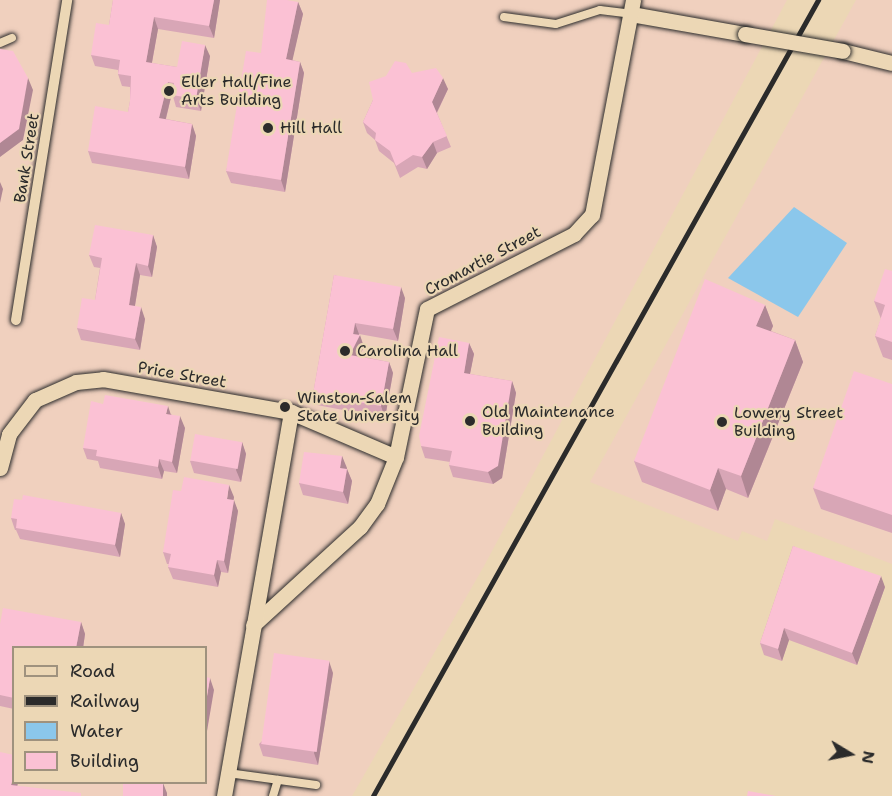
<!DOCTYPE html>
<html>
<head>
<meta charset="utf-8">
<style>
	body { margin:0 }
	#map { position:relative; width:892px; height:796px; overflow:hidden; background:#ecd7b5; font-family:"Shantell Sans",sans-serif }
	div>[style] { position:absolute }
	.built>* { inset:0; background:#f0d0be }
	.water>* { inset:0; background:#8bc7eb }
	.roads { filter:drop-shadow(0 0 2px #2b2b2b) drop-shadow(0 0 2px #2b2b2b) }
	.service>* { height:8px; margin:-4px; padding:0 4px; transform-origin:4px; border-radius:4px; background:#ecd7b5 }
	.pedestrian>* { height:10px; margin:-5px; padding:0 5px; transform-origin:5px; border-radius:5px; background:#ecd7b5 }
	.minor>* { height:15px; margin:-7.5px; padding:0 7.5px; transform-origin:7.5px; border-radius:7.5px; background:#ecd7b5 }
	.rail>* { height:4.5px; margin:-2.25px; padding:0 2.25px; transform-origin:2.25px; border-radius:2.25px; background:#2b2b2b }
	.bridges { filter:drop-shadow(0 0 2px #2b2b2b) drop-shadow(0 0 2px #2b2b2b) }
	.minor-bridge>* { height:15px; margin:-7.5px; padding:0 7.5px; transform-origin:7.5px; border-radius:7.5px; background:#ecd7b5 }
	.wall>* { inset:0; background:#d8a6b6 }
	.shaded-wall>* { inset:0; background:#b08794 }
	.building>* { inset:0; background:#fbc1d4; transform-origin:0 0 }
	.dots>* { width:16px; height:16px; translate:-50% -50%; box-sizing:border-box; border:3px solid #ecd7b5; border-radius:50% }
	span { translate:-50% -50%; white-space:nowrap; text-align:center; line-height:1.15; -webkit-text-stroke:4.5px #ecd7b5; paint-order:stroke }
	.poi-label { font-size:16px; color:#2b2b2b }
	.left { translate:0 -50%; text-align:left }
	.street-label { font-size:16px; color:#2b2b2b }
	.legend { position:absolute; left:12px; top:646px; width:195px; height:138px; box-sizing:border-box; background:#ecd7b5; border:2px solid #9f927e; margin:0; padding:8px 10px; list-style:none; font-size:18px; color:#2b2b2b }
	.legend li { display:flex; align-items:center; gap:12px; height:30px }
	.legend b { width:30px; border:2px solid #9f927e }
	.north { position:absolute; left:820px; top:724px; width:60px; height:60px; -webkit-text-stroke:4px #ecd7b5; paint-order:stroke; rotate:100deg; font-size:16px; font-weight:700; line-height:24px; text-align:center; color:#2b2b2b }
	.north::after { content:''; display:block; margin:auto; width:21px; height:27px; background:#2b2b2b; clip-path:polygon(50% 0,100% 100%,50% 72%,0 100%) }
</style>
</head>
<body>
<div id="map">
	<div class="built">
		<i style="clip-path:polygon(evenodd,0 0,787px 0,484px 566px,352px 796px,0 796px,0 0,14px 648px,206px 648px,206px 782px,14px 782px,14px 648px)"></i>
		<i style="clip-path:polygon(856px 0,892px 0,892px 564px,775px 519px,767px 541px,742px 531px,738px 541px,590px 482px)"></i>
	</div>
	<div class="water">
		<i style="clip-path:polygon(794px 207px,847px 243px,798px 317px,728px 278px)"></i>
	</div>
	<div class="roads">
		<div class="service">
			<i style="left:504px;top:17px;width:52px;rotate:7.7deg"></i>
			<i style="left:556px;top:24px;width:46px;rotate:-17.7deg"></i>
			<i style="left:600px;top:10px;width:31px;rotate:7deg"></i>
			<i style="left:0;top:43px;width:13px;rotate:-23deg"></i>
			<i style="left:228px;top:773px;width:89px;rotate:7.8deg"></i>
			<i style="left:273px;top:796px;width:17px;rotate:-73deg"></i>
		</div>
		<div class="pedestrian">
			<i style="left:16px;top:320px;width:324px;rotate:-80.9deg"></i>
		</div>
		<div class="minor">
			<i style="left:631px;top:14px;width:116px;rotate:10deg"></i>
			<i style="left:843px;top:51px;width:50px;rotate:13.8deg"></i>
			<i style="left:0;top:468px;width:35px;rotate:-75deg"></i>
			<i style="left:9px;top:434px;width:43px;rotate:-52.6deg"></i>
			<i style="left:35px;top:400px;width:45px;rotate:-23.7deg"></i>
			<i style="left:76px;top:382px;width:27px;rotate:-6deg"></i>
			<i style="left:103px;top:379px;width:191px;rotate:10deg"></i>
			<i style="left:291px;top:412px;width:114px;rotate:23.2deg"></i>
			<i style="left:253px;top:625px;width:145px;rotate:-42.5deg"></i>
			<i style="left:360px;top:527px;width:29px;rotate:-54deg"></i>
			<i style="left:377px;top:504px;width:51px;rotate:-68deg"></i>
			<i style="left:396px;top:457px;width:151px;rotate:-78.2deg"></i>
			<i style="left:427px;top:309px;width:165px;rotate:-27deg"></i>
			<i style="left:574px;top:234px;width:26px;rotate:-47deg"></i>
			<i style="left:592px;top:215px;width:219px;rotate:-79.2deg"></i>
			<i style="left:224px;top:796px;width:390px;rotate:-80.1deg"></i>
		</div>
	</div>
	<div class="rail">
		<i style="left:373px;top:796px;width:912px;rotate:-60.79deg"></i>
	</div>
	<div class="bridges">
		<div class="minor-bridge">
			<i style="left:745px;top:34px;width:99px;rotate:9.8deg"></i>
		</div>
	</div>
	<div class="wall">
		<i style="clip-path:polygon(113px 0,220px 0,214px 38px,158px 29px,152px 63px,177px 67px,210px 56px,201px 111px,176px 107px,172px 93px,166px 119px,192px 124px,196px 136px,189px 179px,92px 163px,88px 151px,128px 112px,130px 101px,130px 87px,122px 86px,118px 74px,118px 70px,95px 66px,91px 55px,109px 25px)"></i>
		<i style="clip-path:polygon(298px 2px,303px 14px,292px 60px,300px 62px,304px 73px,285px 192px,231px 183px,226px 171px,261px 53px)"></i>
		<i style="clip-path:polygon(412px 73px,448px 89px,437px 113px,451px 147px,437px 153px,427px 169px,418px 167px,400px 178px,394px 163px,379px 151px,375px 140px,367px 133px,363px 122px,373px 100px)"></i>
		<i style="clip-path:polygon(153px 235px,157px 247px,152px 277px,140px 275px,135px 306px,145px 319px,140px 350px,81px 340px,77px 328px,95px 300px,100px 268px,94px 267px,89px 255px)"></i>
		<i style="clip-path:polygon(892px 271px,892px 360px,883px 357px,875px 336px,881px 319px,874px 301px)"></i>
		<i style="clip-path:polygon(334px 275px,405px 298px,398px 341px,359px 334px,364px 347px,359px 356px,389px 362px,393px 373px,385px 418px,317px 405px,313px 394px)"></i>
		<i style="clip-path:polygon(765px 305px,773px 326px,771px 331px,795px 340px,803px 362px,748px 498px,726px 489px,718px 511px,642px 482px,634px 461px)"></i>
		<i style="clip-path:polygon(469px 343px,474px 354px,470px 374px,512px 381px,516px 393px,502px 478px,493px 484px,453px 477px,449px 465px,450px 462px,425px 458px,421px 446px)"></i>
		<i style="clip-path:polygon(892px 384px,892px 533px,821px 509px,813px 488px)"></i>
		<i style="clip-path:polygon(171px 414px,185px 428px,177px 473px,164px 471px,162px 479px,100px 468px,98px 461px,87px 459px,83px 448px)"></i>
		<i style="clip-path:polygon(242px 442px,246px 454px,241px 482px,194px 473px,190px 461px)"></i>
		<i style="clip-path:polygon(342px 456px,346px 469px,347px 469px,352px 481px,348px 504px,303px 495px,299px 483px)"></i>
		<i style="clip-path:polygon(234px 497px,233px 500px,238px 511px,228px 573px,221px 572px,218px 587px,173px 579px,168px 567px,169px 564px,167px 564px,163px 552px)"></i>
		<i style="clip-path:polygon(121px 513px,125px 524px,120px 557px,20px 539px,16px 530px,15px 530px,11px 518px)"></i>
		<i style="clip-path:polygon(793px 546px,885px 587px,857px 665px,789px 640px,782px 661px,764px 655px,760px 643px)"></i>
		<i style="clip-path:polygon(81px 622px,85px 634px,83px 648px,14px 648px,14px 709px,0 706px,0 624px)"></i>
		<i style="clip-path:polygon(333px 673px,318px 765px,263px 756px,259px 744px)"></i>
	</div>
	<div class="shaded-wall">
		<i style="clip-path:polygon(214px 0,220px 0,214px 38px,209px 26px)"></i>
		<i style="clip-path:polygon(298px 2px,303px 14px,290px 71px,286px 59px)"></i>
		<i style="clip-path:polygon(154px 17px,158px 29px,150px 73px,146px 62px)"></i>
		<i style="clip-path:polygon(205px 45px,210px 56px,201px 111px,196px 99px)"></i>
		<i style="clip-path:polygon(300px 62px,304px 73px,285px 192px,281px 180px)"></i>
		<i style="clip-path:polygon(28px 78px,33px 90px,23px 140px,0 157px,0 159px,0 143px)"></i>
		<i style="clip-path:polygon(443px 78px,448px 89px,436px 114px,432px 102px)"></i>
		<i style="clip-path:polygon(168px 82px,172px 93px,163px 130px,159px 118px)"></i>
		<i style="clip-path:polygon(192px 124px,196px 136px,189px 179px,185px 167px)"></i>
		<i style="clip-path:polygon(433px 142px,437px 153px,427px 169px,422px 157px)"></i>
		<i style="clip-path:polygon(0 182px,3px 189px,0 203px)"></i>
		<i style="clip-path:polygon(153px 235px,157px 247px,152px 277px,148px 266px)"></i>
		<i style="clip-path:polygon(136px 263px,140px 275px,133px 317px,129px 305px)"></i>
		<i style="clip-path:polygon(401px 287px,405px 298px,398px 341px,393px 329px)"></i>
		<i style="clip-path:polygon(765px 305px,773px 326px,764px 347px,756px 326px)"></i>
		<i style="clip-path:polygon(141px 307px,145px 319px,140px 350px,135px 339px)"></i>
		<i style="clip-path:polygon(355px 323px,359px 334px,358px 338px,360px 335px,364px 347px,354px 366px,350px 355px)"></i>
		<i style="clip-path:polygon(795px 340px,803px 362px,748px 498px,741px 476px)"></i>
		<i style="clip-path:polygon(469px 343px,474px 354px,468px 384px,464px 373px)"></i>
		<i style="clip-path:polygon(389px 362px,393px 373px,385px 418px,381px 406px)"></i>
		<i style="clip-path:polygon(512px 381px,516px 393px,502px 478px,493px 484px,488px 472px)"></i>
		<i style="clip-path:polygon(168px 406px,172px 418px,166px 414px)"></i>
		<i style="clip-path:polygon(180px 416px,185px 428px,177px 473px,172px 462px)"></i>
		<i style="clip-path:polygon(242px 442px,246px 454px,241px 482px,236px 470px)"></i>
		<i style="clip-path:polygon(342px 456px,347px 468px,345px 480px,340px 468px)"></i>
		<i style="clip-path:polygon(159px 459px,164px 471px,162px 479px,158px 467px)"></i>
		<i style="clip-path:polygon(718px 468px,726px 489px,718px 511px,710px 490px)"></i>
		<i style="clip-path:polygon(347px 469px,352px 481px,348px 504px,343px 492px)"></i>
		<i style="clip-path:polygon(229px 485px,234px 497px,232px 510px,227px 499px)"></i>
		<i style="clip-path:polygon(234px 500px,238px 511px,228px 573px,224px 561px)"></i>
		<i style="clip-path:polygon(121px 513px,125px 524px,120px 557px,115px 545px)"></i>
		<i style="clip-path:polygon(217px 560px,221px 572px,218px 587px,214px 575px)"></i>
		<i style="clip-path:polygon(881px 576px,885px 587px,857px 665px,852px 653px)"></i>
		<i style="clip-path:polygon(81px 622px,85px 634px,83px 648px,76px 648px)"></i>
		<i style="clip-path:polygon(784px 628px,789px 640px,782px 661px,778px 649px)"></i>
		<i style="clip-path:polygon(329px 661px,333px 673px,318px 765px,314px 753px)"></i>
		<i style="clip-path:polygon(210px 678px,214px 690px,206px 737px,206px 702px)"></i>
		<i style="clip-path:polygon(14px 774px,14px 783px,18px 783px,15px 796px,11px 785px)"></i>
		<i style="clip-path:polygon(163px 783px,167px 793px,167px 796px,160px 796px)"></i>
	</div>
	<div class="building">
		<i style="clip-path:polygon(113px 0,214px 0,209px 26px,154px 17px,146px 62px,177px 67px,182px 41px,205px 45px,196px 99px,172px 95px,174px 83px,168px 82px,159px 118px,192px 124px,185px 167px,88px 151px,95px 106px,128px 112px,130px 101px,131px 76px,118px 74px,120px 60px,91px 55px,96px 23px,109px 25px)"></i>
		<i style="clip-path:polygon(267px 0,287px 0,298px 2px,286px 59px,300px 62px,281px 180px,226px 171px,246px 51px,261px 53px)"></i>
		<i style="clip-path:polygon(0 49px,13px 51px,28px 78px,19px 129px,0 143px)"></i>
		<i style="clip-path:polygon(395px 61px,406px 63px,412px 73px,436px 68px,443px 78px,432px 102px,447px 136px,433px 142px,422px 157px,413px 155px,396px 166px,390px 151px,375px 140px,376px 133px,363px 122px,373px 100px,369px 82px,386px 76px)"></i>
		<i style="clip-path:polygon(95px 225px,153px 235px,148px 266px,136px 263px,133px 278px,129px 305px,141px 307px,135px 339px,77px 328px,82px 298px,95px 300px,102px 258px,89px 255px)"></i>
		<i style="clip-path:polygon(885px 269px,892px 271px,892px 342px,875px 336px,885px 305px,874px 301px)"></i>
		<i style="clip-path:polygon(334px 275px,401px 287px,393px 329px,355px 323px,353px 334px,360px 335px,350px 355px,389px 362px,381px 406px,313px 394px)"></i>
		<i style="clip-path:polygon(705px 279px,765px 305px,756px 326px,795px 340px,741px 476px,718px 468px,710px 490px,634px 461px)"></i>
		<i style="clip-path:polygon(439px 337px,469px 343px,464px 373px,512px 381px,498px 466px,488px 472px,449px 465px,452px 451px,421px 446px,419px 436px)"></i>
		<i style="clip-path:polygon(854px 371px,892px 384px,892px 515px,813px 488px)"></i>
		<i style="clip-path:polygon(105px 395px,168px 406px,166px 414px,180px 416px,172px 462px,159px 459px,158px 467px,96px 456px,97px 450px,83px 448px,91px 401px,103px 404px)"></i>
		<i style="left:195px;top:434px;width:48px;height:27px;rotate:10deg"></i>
		<i style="clip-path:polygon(304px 452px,342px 456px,340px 468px,347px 469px,343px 492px,299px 483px)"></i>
		<i style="clip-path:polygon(184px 477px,229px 485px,227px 499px,234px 500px,224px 561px,217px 560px,214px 575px,168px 567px,171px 554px,163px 552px,173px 490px,181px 491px)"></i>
		<i style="clip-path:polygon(23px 495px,121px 513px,115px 545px,16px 528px,17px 519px,11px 518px,14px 499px,22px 500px)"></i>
		<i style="clip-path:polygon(793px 546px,881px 576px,852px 653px,784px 628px,778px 649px,760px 643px)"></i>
		<i style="clip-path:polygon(3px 608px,81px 622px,76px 648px,14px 648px,14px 698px,0 695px,0 624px)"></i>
		<i style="left:274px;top:653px;width:56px;height:92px;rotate:8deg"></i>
		<i style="clip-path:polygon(206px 677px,210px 678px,206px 702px)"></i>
		<i style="clip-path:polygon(0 752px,14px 755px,14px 774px,11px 785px,81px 793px,81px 796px,0 796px)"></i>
		<i style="left:123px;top:783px;width:40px;height:13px"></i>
		<i style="clip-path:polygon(748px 791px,776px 796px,747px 796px)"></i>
	</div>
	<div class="dots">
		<i style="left:169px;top:91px;background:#2b2b2b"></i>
		<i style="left:268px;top:128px;background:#2b2b2b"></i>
		<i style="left:345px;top:351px;background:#2b2b2b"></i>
		<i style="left:285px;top:407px;background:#2b2b2b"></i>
		<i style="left:470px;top:421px;background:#2b2b2b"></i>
		<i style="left:722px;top:422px;background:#2b2b2b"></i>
	</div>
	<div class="poi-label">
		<span class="left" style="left:181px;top:91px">Eller Hall/Fine<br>Arts Building</span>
		<span class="left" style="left:280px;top:128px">Hill Hall</span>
		<span class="left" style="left:357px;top:351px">Carolina Hall</span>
		<span class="left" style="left:297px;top:407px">Winston-Salem<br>State University</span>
		<span class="left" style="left:482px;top:421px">Old Maintenance<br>Building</span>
		<span class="left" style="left:734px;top:422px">Lowery Street<br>Building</span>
	</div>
	<div class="street-label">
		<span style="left:27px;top:158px;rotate:-81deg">Bank Street</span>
		<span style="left:483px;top:261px;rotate:-28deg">Cromartie Street</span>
		<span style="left:182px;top:375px;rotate:10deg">Price Street</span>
	</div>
	<ul class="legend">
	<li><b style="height:8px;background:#ecd7b5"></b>Road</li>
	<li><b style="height:8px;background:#2b2b2b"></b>Railway</li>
	<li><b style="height:16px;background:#8bc7eb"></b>Water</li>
	<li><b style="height:16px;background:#fbc1d4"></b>Building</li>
	</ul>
	<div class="north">N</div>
</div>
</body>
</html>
